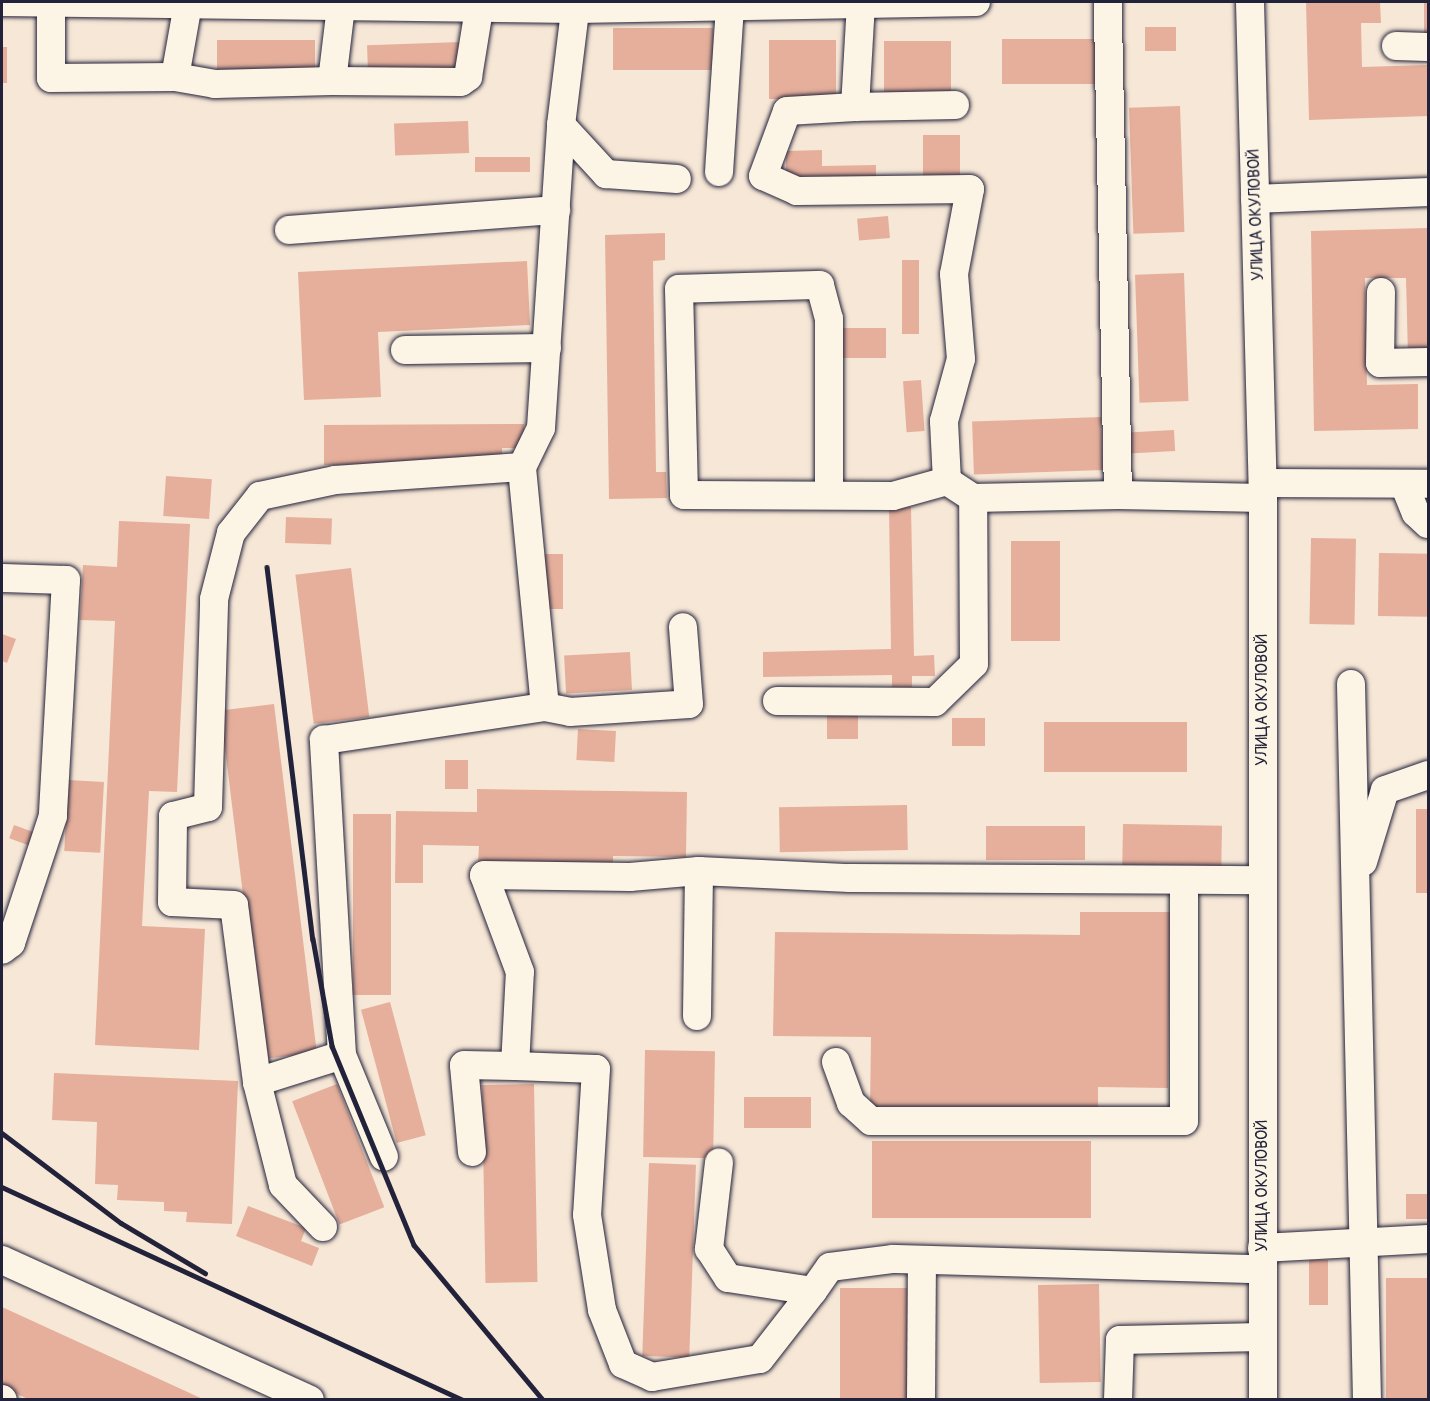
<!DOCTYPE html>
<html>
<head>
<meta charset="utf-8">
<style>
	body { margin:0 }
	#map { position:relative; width:1430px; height:1401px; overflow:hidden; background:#f7e7d6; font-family:Pangolin,sans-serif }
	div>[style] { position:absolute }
	.building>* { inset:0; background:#e5af9b; transform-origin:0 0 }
	.roads { filter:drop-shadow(0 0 2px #22223b) drop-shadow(0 0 2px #22223b) }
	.minor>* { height:28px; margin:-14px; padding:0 14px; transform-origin:14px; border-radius:14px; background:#fcf5e5 }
	.rail>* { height:4.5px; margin:-2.25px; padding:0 2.25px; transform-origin:2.25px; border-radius:2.25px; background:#22223b }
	span { translate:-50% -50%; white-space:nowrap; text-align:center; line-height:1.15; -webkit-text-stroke:4.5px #fcf5e5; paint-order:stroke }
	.street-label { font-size:16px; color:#22223b }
	.frame { position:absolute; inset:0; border:3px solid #22223b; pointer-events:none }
</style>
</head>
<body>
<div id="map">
	<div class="building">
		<i style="clip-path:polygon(1306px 2px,1380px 2px,1381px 23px,1361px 23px,1362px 67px,1428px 65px,1428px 116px,1309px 120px)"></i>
		<i style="left:1424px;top:2px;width:4px;height:32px"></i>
		<i style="left:1176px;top:27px;width:24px;height:31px;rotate:90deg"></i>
		<i style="left:613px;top:28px;width:100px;height:42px"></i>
		<i style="left:1100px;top:39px;width:45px;height:98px;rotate:90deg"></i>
		<i style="left:315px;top:40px;width:37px;height:98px;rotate:90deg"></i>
		<i style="left:769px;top:40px;width:67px;height:59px"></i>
		<i style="left:951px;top:41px;width:53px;height:67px;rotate:90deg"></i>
		<i style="left:461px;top:42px;width:34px;height:94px;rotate:88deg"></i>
		<i style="left:2px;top:47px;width:5px;height:36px"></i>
		<i style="left:1180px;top:106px;width:126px;height:51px;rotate:88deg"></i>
		<i style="left:468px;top:121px;width:32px;height:74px;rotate:88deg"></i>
		<i style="left:923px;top:135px;width:37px;height:45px"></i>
		<i style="clip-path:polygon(822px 150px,822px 166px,876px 165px,876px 181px,786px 183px,786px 151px)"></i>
		<i style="left:530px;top:157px;width:15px;height:55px;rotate:90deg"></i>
		<i style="left:888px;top:216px;width:22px;height:31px;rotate:85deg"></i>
		<i style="clip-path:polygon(1428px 228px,1428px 356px,1408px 356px,1406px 278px,1365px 278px,1367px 385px,1418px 384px,1418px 429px,1314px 431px,1311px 231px)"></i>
		<i style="clip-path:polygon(665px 233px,665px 260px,653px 261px,656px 472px,666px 472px,667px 498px,609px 499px,605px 235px)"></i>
		<i style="left:902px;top:260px;width:17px;height:74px"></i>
		<i style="clip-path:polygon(527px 261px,530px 325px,378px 332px,381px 397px,304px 400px,298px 272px)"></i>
		<i style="left:1184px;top:273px;width:128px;height:49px;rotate:88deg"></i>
		<i style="left:842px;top:328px;width:44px;height:30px"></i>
		<i style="left:921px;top:380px;width:51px;height:18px;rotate:86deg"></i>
		<i style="left:1101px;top:417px;width:53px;height:129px;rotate:88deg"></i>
		<i style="clip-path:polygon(524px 424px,524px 448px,502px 448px,502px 464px,324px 465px,324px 425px)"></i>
		<i style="left:1174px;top:430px;width:21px;height:51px;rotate:87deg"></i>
		<i style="left:166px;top:476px;width:46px;height:40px;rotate:4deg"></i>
		<i style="clip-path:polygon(911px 507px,914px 656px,934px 655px,935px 676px,912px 676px,912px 687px,892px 687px,892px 675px,763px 677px,763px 652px,891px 649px,889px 508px)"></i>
		<i style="left:286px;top:517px;width:46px;height:26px;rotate:2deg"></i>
		<i style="clip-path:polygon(119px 521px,190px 524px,177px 792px,149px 791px,142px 926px,205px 929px,199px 1050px,95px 1045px,115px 621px,80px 620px,83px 565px,117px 567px)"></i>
		<i style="left:1311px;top:538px;width:45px;height:86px;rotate:1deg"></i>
		<i style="left:1011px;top:541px;width:49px;height:100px"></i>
		<i style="left:1379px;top:553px;width:49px;height:63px;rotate:1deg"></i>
		<i style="left:542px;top:554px;width:21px;height:55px"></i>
		<i style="left:351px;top:568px;width:150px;height:56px;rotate:83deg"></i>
		<i style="clip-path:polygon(2px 634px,16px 639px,7px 663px,2px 661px)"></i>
		<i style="left:630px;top:652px;width:38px;height:66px;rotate:87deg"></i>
		<i style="left:274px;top:704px;width:351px;height:54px;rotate:83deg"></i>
		<i style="left:858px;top:715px;width:24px;height:31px;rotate:90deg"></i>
		<i style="left:952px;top:718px;width:33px;height:28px"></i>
		<i style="left:1187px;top:722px;width:50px;height:143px;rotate:90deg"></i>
		<i style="left:578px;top:729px;width:38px;height:31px;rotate:3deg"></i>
		<i style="left:445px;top:760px;width:23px;height:29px"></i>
		<i style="left:68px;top:780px;width:36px;height:71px;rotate:3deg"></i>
		<i style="clip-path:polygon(477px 789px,687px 792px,686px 857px,613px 856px,613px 864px,478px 863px,479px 846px,423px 845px,423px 883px,395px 883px,396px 811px,477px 812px)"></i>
		<i style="left:907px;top:805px;width:45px;height:128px;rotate:89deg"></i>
		<i style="left:1416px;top:809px;width:12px;height:84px"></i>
		<i style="left:353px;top:814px;width:38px;height:181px"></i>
		<i style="left:1123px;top:824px;width:99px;height:41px;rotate:1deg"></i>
		<i style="left:14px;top:825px;width:27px;height:14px;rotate:20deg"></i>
		<i style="left:986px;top:826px;width:99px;height:34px"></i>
		<i style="clip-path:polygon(1080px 912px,1170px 912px,1168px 1088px,1098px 1087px,1098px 1113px,870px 1110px,871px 1037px,773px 1036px,775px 932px,1080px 935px)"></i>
		<i style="left:390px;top:1002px;width:138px;height:30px;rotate:75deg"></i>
		<i style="left:645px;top:1050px;width:70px;height:107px;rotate:1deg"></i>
		<i style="clip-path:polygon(54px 1073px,238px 1081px,232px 1224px,186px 1222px,187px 1212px,164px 1211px,164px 1202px,117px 1200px,118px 1185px,95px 1184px,97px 1122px,52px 1120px)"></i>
		<i style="left:337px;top:1084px;width:132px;height:48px;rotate:69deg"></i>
		<i style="left:534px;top:1084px;width:198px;height:52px;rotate:89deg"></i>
		<i style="left:744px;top:1097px;width:67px;height:31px"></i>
		<i style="left:872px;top:1141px;width:219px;height:77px"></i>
		<i style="left:649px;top:1163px;width:47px;height:193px;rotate:2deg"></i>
		<i style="left:1406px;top:1194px;width:22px;height:25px"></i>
		<i style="clip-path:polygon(248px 1206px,306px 1228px,301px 1241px,319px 1248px,312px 1266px,236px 1236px)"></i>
		<i style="left:1309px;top:1260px;width:19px;height:45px"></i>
		<i style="left:1386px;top:1278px;width:42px;height:122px"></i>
		<i style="left:1099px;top:1284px;width:98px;height:61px;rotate:89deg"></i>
		<i style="left:840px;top:1288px;width:68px;height:112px"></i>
		<i style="clip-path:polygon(2px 1307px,205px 1400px,30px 1400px,2px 1387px)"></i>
	</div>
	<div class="roads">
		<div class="minor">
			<i style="left:2px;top:2px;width:574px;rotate:0.7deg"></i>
			<i style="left:576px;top:9px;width:400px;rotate:-1deg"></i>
			<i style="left:51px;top:2px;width:76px;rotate:90deg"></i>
			<i style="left:51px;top:78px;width:124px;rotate:-0.5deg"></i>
			<i style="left:175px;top:77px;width:74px;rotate:-79.9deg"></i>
			<i style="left:1250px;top:2px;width:481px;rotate:88.5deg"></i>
			<i style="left:1263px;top:483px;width:917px;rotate:90deg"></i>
			<i style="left:1396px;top:46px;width:32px;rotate:2deg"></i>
			<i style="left:175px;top:77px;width:41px;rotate:9.9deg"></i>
			<i style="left:215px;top:84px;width:117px;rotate:-1.5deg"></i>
			<i style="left:332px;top:81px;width:75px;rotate:-83.1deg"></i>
			<i style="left:332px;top:81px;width:129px;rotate:0.4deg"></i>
			<i style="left:461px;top:82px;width:9px;rotate:-36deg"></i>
			<i style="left:468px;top:77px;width:69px;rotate:-80.8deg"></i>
			<i style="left:855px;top:107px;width:100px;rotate:-1.1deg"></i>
			<i style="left:561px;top:125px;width:67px;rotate:47.4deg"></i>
			<i style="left:606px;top:174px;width:71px;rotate:4deg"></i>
			<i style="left:719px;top:172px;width:166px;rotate:-86.2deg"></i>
			<i style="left:1255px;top:199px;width:173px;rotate:-2.3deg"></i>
			<i style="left:289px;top:230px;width:268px;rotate:-4.3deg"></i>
			<i style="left:1381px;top:292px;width:71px;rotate:90.8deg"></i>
			<i style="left:1380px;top:363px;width:48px;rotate:-1.2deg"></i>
			<i style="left:405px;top:350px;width:142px;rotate:-0.8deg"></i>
			<i style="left:1263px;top:483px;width:165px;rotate:0.3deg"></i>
			<i style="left:1404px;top:484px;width:31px;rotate:68deg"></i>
			<i style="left:1416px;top:513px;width:16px;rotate:43deg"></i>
			<i style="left:829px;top:495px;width:176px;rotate:-90deg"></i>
			<i style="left:829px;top:319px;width:35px;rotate:-105deg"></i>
			<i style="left:820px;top:285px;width:141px;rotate:178.4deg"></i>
			<i style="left:679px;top:289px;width:206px;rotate:88.6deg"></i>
			<i style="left:684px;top:495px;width:209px;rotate:0.3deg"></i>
			<i style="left:893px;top:496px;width:56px;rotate:-15.5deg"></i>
			<i style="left:1118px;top:495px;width:145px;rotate:1.2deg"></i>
			<i style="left:973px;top:498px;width:145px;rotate:-1.2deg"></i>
			<i style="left:1118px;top:495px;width:493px;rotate:-91.2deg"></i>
			<i style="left:2px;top:578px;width:64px;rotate:1.8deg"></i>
			<i style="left:66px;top:580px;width:236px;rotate:93.2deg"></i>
			<i style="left:53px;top:816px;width:134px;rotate:108.3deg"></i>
			<i style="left:11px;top:943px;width:11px;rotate:142deg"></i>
			<i style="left:1351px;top:684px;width:716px;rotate:88.72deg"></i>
			<i style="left:777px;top:701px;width:158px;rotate:0.4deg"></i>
			<i style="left:935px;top:702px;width:54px;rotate:-44.3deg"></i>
			<i style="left:974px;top:664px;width:166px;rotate:-90.3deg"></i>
			<i style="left:973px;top:498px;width:31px;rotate:-147deg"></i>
			<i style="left:947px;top:481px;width:60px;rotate:-92.9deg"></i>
			<i style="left:944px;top:421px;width:64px;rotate:-74.7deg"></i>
			<i style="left:961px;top:359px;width:85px;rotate:-94.7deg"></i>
			<i style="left:954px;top:274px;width:86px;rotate:-79.3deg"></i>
			<i style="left:970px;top:189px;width:173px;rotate:179.3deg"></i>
			<i style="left:797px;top:191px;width:37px;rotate:-156deg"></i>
			<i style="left:763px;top:176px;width:69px;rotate:-69.7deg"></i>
			<i style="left:787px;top:111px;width:68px;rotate:-3.4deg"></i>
			<i style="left:855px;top:107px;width:104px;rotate:-86.7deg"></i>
			<i style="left:545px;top:707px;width:25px;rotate:11deg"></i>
			<i style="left:570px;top:712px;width:119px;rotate:-3.8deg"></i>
			<i style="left:689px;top:704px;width:77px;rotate:-94.5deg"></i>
			<i style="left:1363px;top:862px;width:75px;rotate:-73deg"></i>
			<i style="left:1385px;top:790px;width:46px;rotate:-19.2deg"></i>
			<i style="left:697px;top:1016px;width:145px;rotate:-89.2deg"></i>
			<i style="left:699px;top:871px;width:151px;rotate:2.7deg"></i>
			<i style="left:850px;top:878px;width:412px;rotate:0.3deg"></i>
			<i style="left:342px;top:1055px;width:110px;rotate:67.6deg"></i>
			<i style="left:836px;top:1062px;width:44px;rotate:69.9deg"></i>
			<i style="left:851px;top:1103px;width:27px;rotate:42deg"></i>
			<i style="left:871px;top:1121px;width:313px"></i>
			<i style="left:1184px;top:1121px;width:239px;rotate:-90deg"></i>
			<i style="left:515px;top:1066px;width:81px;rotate:2.1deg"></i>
			<i style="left:596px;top:1069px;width:146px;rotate:93.5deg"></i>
			<i style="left:587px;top:1215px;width:96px;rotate:81deg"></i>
			<i style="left:602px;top:1310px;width:58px;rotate:68.7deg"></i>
			<i style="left:623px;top:1364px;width:32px;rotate:24deg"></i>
			<i style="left:652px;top:1377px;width:109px;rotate:-9.5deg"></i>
			<i style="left:760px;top:1359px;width:86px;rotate:-52.1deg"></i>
			<i style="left:813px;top:1291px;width:86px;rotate:-171.3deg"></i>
			<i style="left:728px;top:1278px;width:35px;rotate:-123deg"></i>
			<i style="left:709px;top:1249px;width:87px;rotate:-83.4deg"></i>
			<i style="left:257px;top:1082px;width:178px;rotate:-97.4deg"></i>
			<i style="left:234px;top:905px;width:62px;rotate:-177.2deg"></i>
			<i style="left:172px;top:902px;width:86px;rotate:-89.3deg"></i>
			<i style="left:173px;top:816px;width:36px;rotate:-14deg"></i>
			<i style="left:208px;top:807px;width:208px;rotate:-88.3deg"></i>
			<i style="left:214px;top:599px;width:68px;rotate:-75.6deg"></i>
			<i style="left:231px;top:533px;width:47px;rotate:-51.9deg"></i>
			<i style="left:260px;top:496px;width:77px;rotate:-12deg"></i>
			<i style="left:335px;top:480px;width:187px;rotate:-4deg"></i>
			<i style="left:472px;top:1152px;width:87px;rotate:-95.3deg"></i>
			<i style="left:464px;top:1065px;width:51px;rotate:1.1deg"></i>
			<i style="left:515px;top:1066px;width:94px;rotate:-87deg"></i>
			<i style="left:520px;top:972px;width:103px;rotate:-110.4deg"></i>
			<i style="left:484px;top:875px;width:146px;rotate:0.8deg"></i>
			<i style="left:630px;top:877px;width:69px;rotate:-5deg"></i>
			<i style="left:323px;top:1227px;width:58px;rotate:-133.6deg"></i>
			<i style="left:283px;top:1185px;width:106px;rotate:-104.2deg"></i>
			<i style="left:257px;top:1082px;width:89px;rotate:-17.6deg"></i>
			<i style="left:342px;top:1055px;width:316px;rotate:-93.3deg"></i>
			<i style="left:324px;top:740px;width:223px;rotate:-8.5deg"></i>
			<i style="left:545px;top:707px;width:241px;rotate:-95.5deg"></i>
			<i style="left:522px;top:467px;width:43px;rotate:-64deg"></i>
			<i style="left:541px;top:428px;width:304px;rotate:-86.2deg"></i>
			<i style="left:561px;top:125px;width:124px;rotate:-83deg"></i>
			<i style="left:1262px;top:1248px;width:166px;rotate:-3.1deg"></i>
			<i style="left:2px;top:1260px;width:338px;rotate:24.4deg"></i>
			<i style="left:813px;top:1291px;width:29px;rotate:-55deg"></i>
			<i style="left:830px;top:1267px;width:64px;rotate:-7.2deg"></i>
			<i style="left:893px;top:1259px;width:369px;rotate:1.6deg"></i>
			<i style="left:2px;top:1399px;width:1px;rotate:45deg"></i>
			<i style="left:921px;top:1400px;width:139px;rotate:-89.6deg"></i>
			<i style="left:1118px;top:1400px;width:60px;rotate:-88.1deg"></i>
			<i style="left:1120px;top:1340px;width:142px;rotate:-1.2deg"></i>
		</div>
	</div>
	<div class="rail">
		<i style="left:267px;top:567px;width:375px;rotate:83deg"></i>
		<i style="left:313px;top:939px;width:109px;rotate:79.9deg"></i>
		<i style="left:332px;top:1046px;width:215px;rotate:67.6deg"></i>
		<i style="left:414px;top:1245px;width:202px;rotate:50.2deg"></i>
		<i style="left:2px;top:1133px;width:149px;rotate:37.1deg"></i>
		<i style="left:121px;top:1223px;width:98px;rotate:30.8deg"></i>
		<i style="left:2px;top:1187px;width:508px;rotate:24.8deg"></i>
	</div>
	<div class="street-label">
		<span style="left:1256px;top:215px;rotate:-92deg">УЛИЦА ОКУЛОВОЙ</span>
		<span style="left:1262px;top:700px;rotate:-90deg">УЛИЦА ОКУЛОВОЙ</span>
		<span style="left:1262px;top:1186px;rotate:-90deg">УЛИЦА ОКУЛОВОЙ</span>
	</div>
	<div class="frame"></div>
</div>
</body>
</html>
